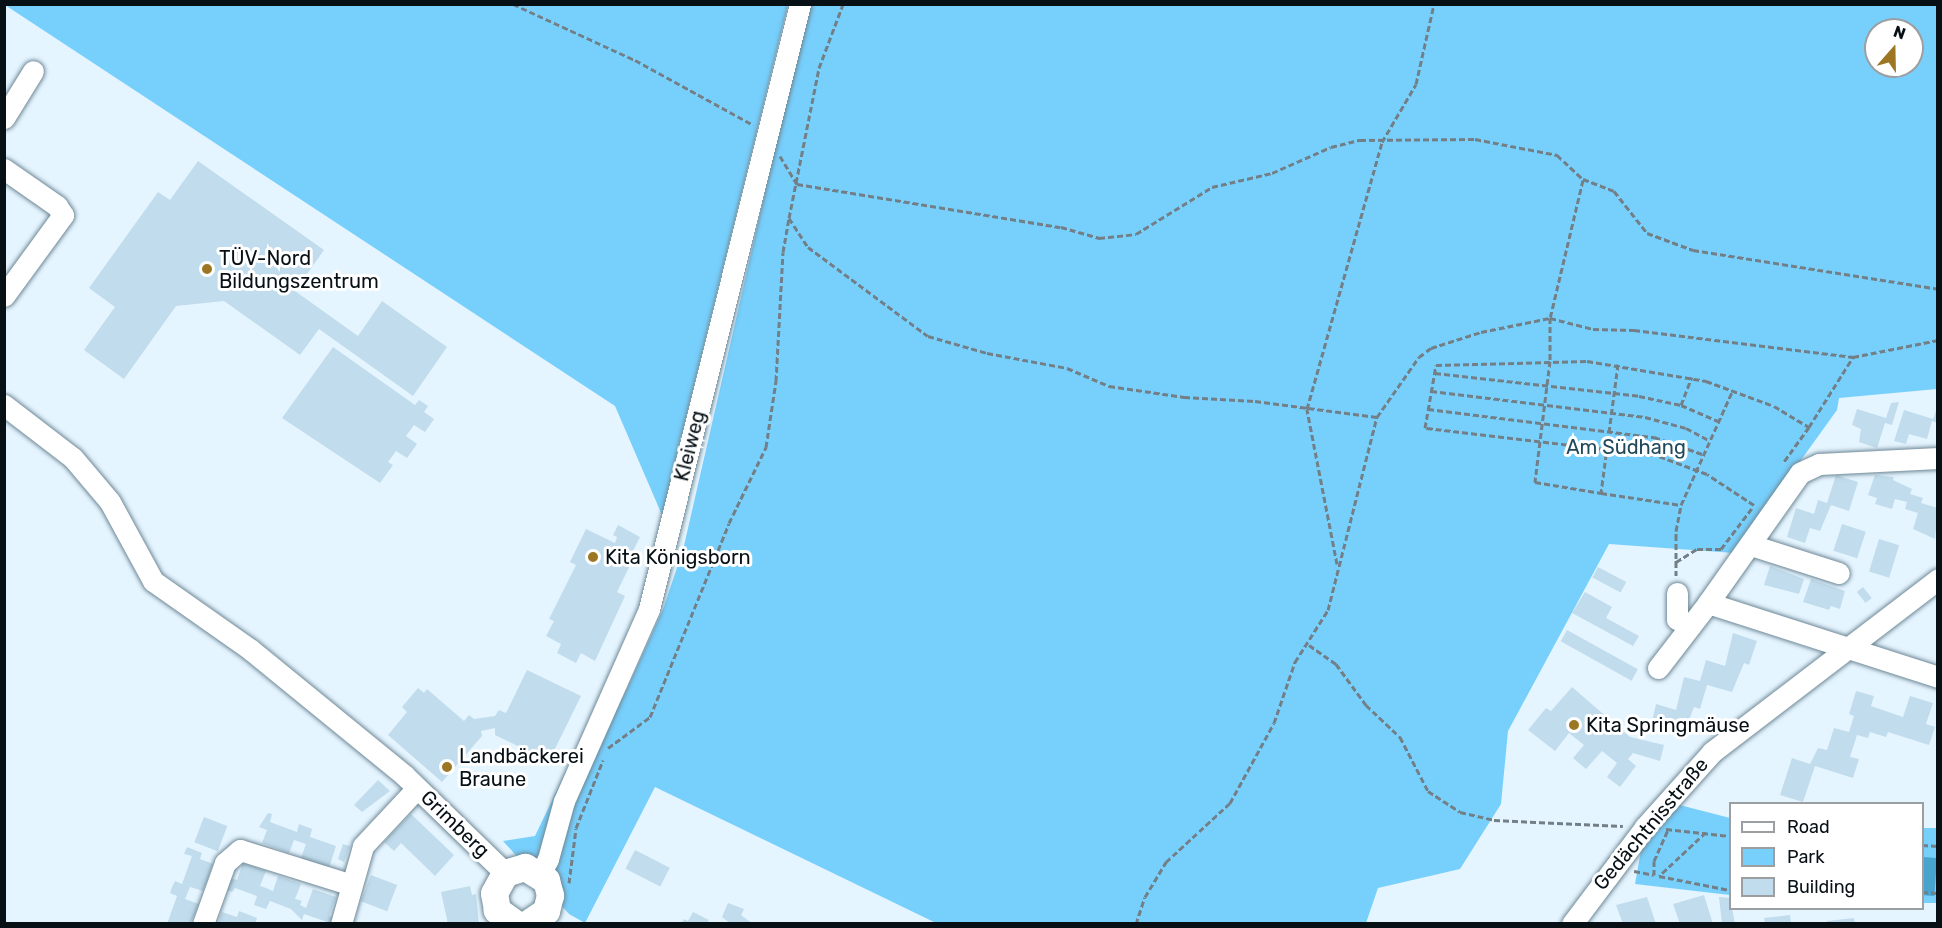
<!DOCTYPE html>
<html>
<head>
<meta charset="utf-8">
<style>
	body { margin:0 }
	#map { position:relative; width:1942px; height:928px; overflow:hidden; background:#e5f5ff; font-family:Rubik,sans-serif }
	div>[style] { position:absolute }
	.green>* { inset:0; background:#77cffc; transform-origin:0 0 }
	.water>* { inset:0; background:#48a3cf; transform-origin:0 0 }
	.building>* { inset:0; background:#c1dcec; transform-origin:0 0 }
	.path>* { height:3px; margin-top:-1.5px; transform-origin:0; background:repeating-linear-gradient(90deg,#737f87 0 6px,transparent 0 9px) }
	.roads { filter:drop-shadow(0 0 2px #6e8896) drop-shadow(0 0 2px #6e8896) }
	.minor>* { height:21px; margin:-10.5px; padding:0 10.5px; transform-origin:10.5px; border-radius:10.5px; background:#fff }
	.major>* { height:27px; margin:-13.5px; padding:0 13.5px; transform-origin:13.5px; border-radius:13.5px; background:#fff }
	.dots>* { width:16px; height:16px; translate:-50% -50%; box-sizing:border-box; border:3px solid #fff; border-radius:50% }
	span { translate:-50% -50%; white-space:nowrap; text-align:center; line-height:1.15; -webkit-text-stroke:6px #fff; paint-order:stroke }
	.poi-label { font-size:20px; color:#071015 }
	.left { translate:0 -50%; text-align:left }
	.street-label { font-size:20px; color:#071015 }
	.park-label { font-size:20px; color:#21485b }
	.frame { position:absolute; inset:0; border:6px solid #071015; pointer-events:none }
	.legend { position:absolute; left:1729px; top:802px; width:195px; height:108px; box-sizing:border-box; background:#fff; border:2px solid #9c9fa1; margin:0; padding:8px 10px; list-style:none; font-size:18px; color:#071015 }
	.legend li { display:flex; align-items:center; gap:12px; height:30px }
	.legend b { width:30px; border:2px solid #9c9fa1 }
	.north { position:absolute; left:1864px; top:18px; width:60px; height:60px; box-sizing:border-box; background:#fff; border:2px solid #9c9fa1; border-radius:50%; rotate:20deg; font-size:16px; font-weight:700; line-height:24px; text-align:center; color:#071015 }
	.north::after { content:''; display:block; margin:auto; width:21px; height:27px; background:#9d7623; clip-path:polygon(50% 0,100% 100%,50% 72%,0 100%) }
</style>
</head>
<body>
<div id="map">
	<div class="green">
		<i style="clip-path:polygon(5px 5px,788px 5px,662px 515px,615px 406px)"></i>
		<i style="clip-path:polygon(evenodd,808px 5px,1937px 5px,1937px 389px,1839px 398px,1837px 410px,1734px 553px,1609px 544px,1508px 731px,1501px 804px,1460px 869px,1378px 888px,1366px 923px,936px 923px,655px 787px,585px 923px,569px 914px,503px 841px,535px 836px,582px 738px,593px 753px,626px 691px,663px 609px,683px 550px,808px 5px,1876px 30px,1912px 30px,1912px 66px,1876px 66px,1876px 30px)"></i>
		<i style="clip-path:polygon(1668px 802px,1730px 818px,1730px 895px,1635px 884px,1644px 833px)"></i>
		<i style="left:1922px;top:828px;width:15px;height:75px"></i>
	</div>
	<div class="water">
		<i style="left:1923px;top:857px;width:14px;height:38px;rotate:4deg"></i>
	</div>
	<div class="building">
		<i style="clip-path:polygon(198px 161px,324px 250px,295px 291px,358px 336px,382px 301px,447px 347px,413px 396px,319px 329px,300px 355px,224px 301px,176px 306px,124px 379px,84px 350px,115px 307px,89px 288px,158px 192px,170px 200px)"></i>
		<i style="clip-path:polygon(333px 347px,415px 405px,419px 400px,428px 406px,424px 412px,434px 419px,425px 432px,414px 425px,406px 436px,417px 444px,407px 458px,396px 451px,388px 462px,393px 465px,380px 483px,282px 418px)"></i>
		<i style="clip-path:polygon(1899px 402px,1892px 425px,1885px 423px,1877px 448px,1859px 442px,1861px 429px,1852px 425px,1857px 409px,1886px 418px,1891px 403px)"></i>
		<i style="clip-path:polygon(1938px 405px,1938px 423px,1932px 421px,1927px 439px,1909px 434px,1906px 444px,1894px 441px,1904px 410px,1933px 419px)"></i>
		<i style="clip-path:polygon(1836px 475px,1858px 482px,1849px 511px,1831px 505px,1820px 531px,1810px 528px,1805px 543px,1787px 537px,1796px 508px,1814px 514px,1818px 500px,1827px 503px)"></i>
		<i style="clip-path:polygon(1875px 475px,1894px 477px,1893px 480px,1912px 489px,1910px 494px,1923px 498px,1921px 503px,1938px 508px,1935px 539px,1913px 529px,1918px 513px,1905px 509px,1907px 502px,1895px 499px,1892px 509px,1875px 504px,1877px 498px,1868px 495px)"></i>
		<i style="left:1842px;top:524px;width:25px;height:28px;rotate:18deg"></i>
		<i style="clip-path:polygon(618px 525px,640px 537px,633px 551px,636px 553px,617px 592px,625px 596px,595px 661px,581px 653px,576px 663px,557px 653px,561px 644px,546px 636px,554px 621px,549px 619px,576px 565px,570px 562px,586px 529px,615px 543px,617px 537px,613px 535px)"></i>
		<i style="left:1879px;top:539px;width:21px;height:34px;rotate:17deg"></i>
		<i style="clip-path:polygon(1770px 566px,1804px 579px,1799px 594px,1764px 585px)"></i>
		<i style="left:1598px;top:567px;width:32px;height:12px;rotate:28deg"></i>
		<i style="clip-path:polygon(1811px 579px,1845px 591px,1840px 609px,1831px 606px,1829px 610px,1803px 602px)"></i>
		<i style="left:1863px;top:587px;width:14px;height:8px;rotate:51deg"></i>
		<i style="clip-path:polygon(1585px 592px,1612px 607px,1606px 618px,1639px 636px,1633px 646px,1572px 613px)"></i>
		<i style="left:1567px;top:630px;width:81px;height:13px;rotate:29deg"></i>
		<i style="clip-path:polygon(1733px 633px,1757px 641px,1749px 665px,1744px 663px,1732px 692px,1707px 685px,1700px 709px,1694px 707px,1683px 736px,1651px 726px,1656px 704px,1676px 710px,1684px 677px,1700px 681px,1706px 660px,1725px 666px)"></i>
		<i style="clip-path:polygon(527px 670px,581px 696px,549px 761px,495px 735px,495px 728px,481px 731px,482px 736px,442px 782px,388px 735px,407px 712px,402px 707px,418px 688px,424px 693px,427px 689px,464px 721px,469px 715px,474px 719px,495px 716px,499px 710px,506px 713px)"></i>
		<i style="clip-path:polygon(1572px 687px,1630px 737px,1664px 745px,1660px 761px,1633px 753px,1628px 759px,1636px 766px,1620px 787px,1607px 777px,1617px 763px,1602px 751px,1586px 769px,1573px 758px,1584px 745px,1569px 733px,1555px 751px,1528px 730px,1546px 708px,1551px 711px)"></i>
		<i style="clip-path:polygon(1856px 691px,1874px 696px,1871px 706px,1903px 717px,1910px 696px,1933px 703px,1926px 724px,1935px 727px,1929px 745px,1888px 732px,1886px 737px,1870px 732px,1868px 738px,1857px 735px,1850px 757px,1859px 759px,1853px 778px,1815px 766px,1803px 802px,1780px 795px,1792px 758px,1810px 764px,1818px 748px,1827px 750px,1834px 728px,1849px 732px,1854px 716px,1849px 714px)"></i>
		<i style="clip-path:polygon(378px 780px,390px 791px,362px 812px,354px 805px)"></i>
		<i style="clip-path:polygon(268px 813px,272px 814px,270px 822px,297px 832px,299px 824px,312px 829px,310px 837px,336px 846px,329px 868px,301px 858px,306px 844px,294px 840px,289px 853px,262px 843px,267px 830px,259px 827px)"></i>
		<i style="clip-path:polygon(411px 814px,454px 855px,435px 876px,401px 843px,394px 851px,384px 842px)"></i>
		<i style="left:204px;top:817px;width:25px;height:27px;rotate:21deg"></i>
		<i style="clip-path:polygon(343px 844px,350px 846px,344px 862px,338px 859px)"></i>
		<i style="clip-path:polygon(187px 847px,202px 853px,200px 859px,213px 864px,203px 891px,190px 887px,185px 899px,199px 904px,190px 924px,167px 924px,177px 896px,170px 893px,172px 887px,175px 881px,182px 884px,192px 856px,184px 854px)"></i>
		<i style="left:635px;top:850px;width:39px;height:21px;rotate:27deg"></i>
		<i style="clip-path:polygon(243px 863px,266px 871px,260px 886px,266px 888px,273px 891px,278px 876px,301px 884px,295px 899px,302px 901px,300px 905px,306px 908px,313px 889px,336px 897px,329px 916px,335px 918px,333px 924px,304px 914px,302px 920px,291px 909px,270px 901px,266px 909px,254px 905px,257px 896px,235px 888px,232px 892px,226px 890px,231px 878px,237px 880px)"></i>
		<i style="left:371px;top:875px;width:28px;height:28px;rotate:21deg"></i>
		<i style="clip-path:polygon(470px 886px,472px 895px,476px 894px,479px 924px,448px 924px,441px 892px)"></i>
		<i style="clip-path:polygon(1704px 895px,1713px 924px,1680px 924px,1673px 904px)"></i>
		<i style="clip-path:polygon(1647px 897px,1656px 924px,1623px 924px,1616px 905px)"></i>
		<i style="clip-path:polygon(1719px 897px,1730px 898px,1735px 924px,1722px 924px)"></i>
		<i style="clip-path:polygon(728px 903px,744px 909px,741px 915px,753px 924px,731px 924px,722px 917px)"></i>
		<i style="clip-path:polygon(239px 911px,257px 918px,255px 924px,218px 924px,222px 912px,237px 917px)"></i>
		<i style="clip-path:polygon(693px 912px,709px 920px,707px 924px,681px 924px,684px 919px,688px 921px)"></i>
		<i style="clip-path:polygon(1790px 915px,1791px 924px,1765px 923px,1764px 918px)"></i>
		<i style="clip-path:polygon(1854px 918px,1855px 924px,1827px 924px,1827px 921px)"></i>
	</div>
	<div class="path">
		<i style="left:513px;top:4px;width:134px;rotate:24.7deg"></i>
		<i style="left:635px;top:60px;width:135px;rotate:28.8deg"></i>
		<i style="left:780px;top:156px;width:33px;rotate:59deg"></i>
		<i style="left:797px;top:184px;width:267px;rotate:9.3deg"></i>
		<i style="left:1061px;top:227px;width:40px;rotate:16deg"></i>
		<i style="left:1099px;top:238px;width:37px;rotate:-6deg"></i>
		<i style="left:1136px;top:234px;width:89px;rotate:-31.7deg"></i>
		<i style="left:1212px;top:187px;width:62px;rotate:-13.1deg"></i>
		<i style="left:1272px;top:173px;width:64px;rotate:-23.8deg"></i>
		<i style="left:1331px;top:147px;width:30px;rotate:-14deg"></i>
		<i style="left:1360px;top:140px;width:115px;rotate:-0.5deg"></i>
		<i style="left:1475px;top:139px;width:84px;rotate:11deg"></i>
		<i style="left:1557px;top:155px;width:35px;rotate:43deg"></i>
		<i style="left:1583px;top:179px;width:33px;rotate:21deg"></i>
		<i style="left:1614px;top:191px;width:53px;rotate:51.8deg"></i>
		<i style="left:1647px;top:233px;width:49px;rotate:20.3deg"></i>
		<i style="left:1693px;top:250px;width:248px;rotate:9deg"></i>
		<i style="left:1583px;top:180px;width:142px;rotate:103.4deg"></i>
		<i style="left:1550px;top:318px;width:44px;rotate:14.3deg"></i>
		<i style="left:1593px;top:329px;width:41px;rotate:1.4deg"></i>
		<i style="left:1634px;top:330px;width:221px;rotate:7deg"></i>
		<i style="left:1853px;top:357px;width:87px;rotate:-11.3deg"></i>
		<i style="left:789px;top:218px;width:35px;rotate:57deg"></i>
		<i style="left:808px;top:247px;width:149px;rotate:36.6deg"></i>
		<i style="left:928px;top:336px;width:61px;rotate:16.1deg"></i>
		<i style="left:987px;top:353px;width:81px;rotate:10.6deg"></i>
		<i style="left:1067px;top:368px;width:46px;rotate:23.2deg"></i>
		<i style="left:1109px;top:386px;width:76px;rotate:8.3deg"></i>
		<i style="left:1184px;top:397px;width:71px;rotate:3.2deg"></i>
		<i style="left:1255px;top:401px;width:123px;rotate:7.5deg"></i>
		<i style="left:1377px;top:417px;width:73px;rotate:-55deg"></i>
		<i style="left:1419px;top:357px;width:15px;rotate:-37deg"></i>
		<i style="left:1431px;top:348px;width:52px;rotate:-17.7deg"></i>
		<i style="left:1481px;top:332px;width:70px;rotate:-11.5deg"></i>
		<i style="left:1550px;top:318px;width:43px;rotate:90deg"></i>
		<i style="left:1550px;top:361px;width:122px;rotate:97.1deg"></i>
		<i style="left:1535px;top:482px;width:67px;rotate:9.5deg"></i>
		<i style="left:1618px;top:364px;width:130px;rotate:97.5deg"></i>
		<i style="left:1601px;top:493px;width:81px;rotate:8.5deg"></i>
		<i style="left:1435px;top:373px;width:205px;rotate:6.4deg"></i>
		<i style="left:1639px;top:396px;width:43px;rotate:12.1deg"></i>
		<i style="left:1681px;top:405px;width:40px;rotate:23.4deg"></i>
		<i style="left:1431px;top:391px;width:216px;rotate:6.9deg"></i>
		<i style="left:1645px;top:417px;width:42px;rotate:15deg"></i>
		<i style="left:1686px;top:428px;width:26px;rotate:28deg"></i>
		<i style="left:1681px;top:405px;width:30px;rotate:-69deg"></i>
		<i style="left:1428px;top:409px;width:228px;rotate:7.1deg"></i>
		<i style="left:1654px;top:437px;width:51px;rotate:19.5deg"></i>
		<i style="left:1809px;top:427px;width:83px;rotate:-57.8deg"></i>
		<i style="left:1754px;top:505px;width:56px;rotate:-146.6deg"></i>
		<i style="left:1707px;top:474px;width:54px;rotate:-159.6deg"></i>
		<i style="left:1656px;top:455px;width:233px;rotate:-173.3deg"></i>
		<i style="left:1425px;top:428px;width:64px;rotate:-80.1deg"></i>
		<i style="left:1436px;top:365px;width:151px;rotate:-1.5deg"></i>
		<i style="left:1587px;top:361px;width:121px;rotate:9.5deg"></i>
		<i style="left:1706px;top:381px;width:72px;rotate:20.2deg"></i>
		<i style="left:1774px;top:406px;width:41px;rotate:31deg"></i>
		<i style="left:1809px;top:427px;width:44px;rotate:125.8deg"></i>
		<i style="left:1676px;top:562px;width:25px;rotate:-32deg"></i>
		<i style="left:1697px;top:549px;width:24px"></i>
		<i style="left:1721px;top:549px;width:51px;rotate:-52.9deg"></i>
		<i style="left:1337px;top:564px;width:158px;rotate:-101deg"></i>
		<i style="left:1307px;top:409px;width:277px;rotate:-74.3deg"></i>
		<i style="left:1382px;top:142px;width:67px;rotate:-59.6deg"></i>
		<i style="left:1416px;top:84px;width:82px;rotate:-77.3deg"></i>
		<i style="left:1676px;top:576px;width:45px;rotate:-90deg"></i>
		<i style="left:1676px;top:531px;width:26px;rotate:-79deg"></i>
		<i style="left:1681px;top:505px;width:126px;rotate:-65.7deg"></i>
		<i style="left:1309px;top:645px;width:33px;rotate:35deg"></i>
		<i style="left:1336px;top:664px;width:51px;rotate:53.8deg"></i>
		<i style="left:1366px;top:705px;width:47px;rotate:43.3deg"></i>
		<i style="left:1400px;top:737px;width:61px;rotate:62.6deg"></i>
		<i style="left:1428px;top:791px;width:38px;rotate:33deg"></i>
		<i style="left:1460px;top:812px;width:35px;rotate:13deg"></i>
		<i style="left:1494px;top:820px;width:129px;rotate:2.7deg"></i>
		<i style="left:608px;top:748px;width:52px;rotate:-36.4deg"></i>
		<i style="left:650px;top:717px;width:209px;rotate:-67.8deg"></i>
		<i style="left:729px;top:523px;width:85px;rotate:-64deg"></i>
		<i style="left:766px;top:447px;width:67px;rotate:-81.4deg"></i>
		<i style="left:776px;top:381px;width:129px;rotate:-86.9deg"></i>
		<i style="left:783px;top:252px;width:35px;rotate:-80deg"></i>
		<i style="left:789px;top:218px;width:153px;rotate:-78.7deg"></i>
		<i style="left:819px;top:68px;width:68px;rotate:-69.4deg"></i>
		<i style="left:1666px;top:829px;width:64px;rotate:6.2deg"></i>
		<i style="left:1706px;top:832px;width:64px;rotate:136.9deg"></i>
		<i style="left:1659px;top:876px;width:72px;rotate:11.2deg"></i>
		<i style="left:1922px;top:845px;width:16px;rotate:4deg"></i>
		<i style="left:1634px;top:871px;width:20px;rotate:11deg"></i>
		<i style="left:1654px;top:875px;width:14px;rotate:-90deg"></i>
		<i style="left:1654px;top:861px;width:35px;rotate:-66deg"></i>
		<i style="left:569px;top:883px;width:55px;rotate:-82.7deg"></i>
		<i style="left:576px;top:828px;width:73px;rotate:-68.3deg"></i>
		<i style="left:1922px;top:892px;width:16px;rotate:4deg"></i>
		<i style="left:1136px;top:924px;width:28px;rotate:-72deg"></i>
		<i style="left:1145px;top:897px;width:41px;rotate:-59deg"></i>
		<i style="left:1166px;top:862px;width:87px;rotate:-42.7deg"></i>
		<i style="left:1230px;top:803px;width:91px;rotate:-61.2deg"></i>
		<i style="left:1274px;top:723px;width:65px;rotate:-71deg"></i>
		<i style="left:1295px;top:662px;width:62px;rotate:-57.6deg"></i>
		<i style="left:1328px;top:610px;width:199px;rotate:-75.8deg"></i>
	</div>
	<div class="roads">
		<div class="minor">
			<i style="left:4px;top:118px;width:55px;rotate:-58.3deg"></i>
			<i style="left:4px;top:169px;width:65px;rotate:34.9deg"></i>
			<i style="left:57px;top:206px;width:11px;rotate:56deg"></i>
			<i style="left:63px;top:215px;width:100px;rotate:126.1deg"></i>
			<i style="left:4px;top:405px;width:87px;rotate:37.5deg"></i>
			<i style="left:73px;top:458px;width:57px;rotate:49.9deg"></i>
			<i style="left:110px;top:502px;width:90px;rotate:61.4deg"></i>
			<i style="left:153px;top:581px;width:120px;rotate:35.1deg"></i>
			<i style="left:251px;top:650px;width:198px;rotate:39.2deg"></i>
			<i style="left:404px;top:775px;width:141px;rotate:44.1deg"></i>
			<i style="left:1938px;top:458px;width:119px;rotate:177.1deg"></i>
			<i style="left:1819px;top:464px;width:21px;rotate:155deg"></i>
			<i style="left:1800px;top:473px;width:159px;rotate:125.3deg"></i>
			<i style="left:1708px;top:603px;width:242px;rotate:17.8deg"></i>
			<i style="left:1751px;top:545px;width:92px;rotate:17.7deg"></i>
			<i style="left:1677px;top:593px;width:26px;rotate:90deg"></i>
			<i style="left:1677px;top:619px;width:15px;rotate:23deg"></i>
			<i style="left:1658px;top:668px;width:82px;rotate:-52.4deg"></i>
			<i style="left:540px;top:874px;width:17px;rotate:-62deg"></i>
			<i style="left:548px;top:859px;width:60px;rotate:-74.6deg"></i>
			<i style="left:564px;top:801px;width:210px;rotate:-66.1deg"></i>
			<i style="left:649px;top:609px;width:624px;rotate:-75.99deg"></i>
			<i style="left:203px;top:924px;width:65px;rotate:-70.2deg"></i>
			<i style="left:225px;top:863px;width:20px;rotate:-41deg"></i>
			<i style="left:240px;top:850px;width:114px;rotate:17.3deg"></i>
			<i style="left:341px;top:924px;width:81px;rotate:-74.2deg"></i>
			<i style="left:363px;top:846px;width:79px;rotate:-47deg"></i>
			<i style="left:1572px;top:924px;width:121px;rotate:-53deg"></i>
			<i style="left:1645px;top:827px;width:101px;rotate:-48.2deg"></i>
			<i style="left:1712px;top:752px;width:285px;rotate:-37.4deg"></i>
		</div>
		<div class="major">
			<i style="left:516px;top:924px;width:24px;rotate:-144deg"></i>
			<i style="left:497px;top:910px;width:17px;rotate:-100deg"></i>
			<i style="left:494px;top:893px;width:23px;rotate:-61deg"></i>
			<i style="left:505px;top:873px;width:21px;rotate:-17deg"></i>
			<i style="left:525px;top:867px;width:25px;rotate:32deg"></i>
			<i style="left:546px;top:880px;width:16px;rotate:75deg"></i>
			<i style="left:550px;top:895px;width:16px;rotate:104deg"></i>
			<i style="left:546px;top:911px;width:23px;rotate:146deg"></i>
		</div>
	</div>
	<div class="dots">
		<i style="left:207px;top:269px;background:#9d7623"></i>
		<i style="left:593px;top:557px;background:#9d7623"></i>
		<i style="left:1574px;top:725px;background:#9d7623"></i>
		<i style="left:447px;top:767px;background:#9d7623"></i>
	</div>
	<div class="poi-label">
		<span class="left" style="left:219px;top:270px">TÜV-Nord<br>Bildungszentrum</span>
		<span class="left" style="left:605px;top:557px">Kita Königsborn</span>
		<span class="left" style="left:1586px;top:725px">Kita Springmäuse</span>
		<span class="left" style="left:459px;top:768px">Landbäckerei<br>Braune</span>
	</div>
	<div class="street-label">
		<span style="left:690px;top:446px;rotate:-76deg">Kleiweg</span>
		<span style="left:455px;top:824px;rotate:44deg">Grimberg</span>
		<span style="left:1651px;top:824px;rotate:-50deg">Gedächtnisstraße</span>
	</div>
	<div class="park-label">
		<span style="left:1626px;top:447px">Am Südhang</span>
	</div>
	<div class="frame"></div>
	<ul class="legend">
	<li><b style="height:8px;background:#fff"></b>Road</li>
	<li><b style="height:16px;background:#77cffc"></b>Park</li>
	<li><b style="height:16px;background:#c1dcec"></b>Building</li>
	</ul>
	<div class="north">N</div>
</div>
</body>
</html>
